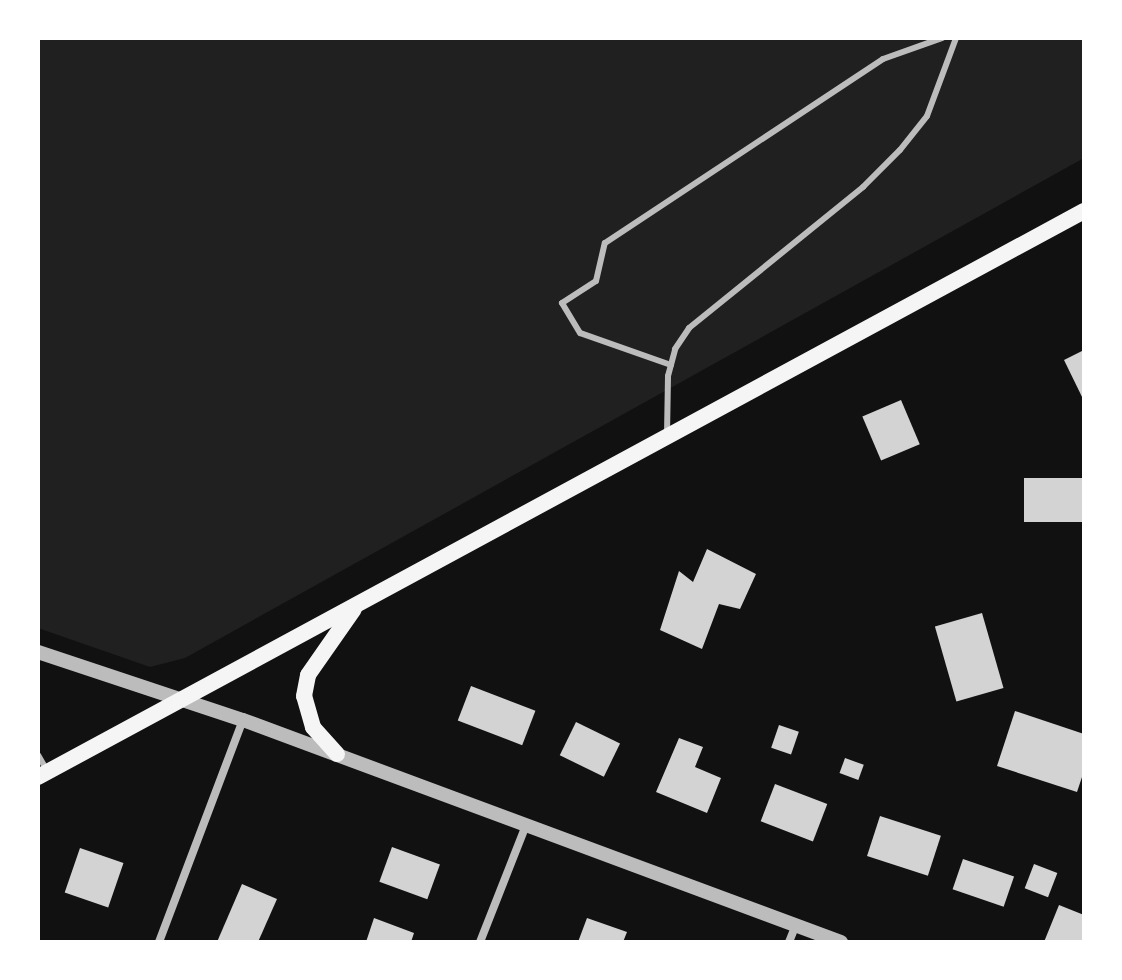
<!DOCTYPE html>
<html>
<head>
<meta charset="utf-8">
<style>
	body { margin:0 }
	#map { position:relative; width:1122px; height:980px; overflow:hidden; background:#111; font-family:Literata,serif }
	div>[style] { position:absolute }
	.green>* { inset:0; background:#202020 }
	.building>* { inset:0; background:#d3d3d3; transform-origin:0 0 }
	.service>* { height:6px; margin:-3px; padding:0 3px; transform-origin:3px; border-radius:3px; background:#bcbcbc }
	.minor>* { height:8px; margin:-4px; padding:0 4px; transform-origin:4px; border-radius:4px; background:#bcbcbc }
	.tertiary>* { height:14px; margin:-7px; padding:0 7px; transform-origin:7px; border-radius:7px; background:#bcbcbc }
	.secondary>* { height:16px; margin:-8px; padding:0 8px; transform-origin:8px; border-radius:8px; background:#f5f5f5 }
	span { translate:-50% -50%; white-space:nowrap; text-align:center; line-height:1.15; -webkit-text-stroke:6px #fff; paint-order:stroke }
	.frame { position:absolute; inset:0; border:40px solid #fff; pointer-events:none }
</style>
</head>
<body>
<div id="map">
	<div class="green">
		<i style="clip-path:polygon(38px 38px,1084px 38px,1084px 158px,185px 658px,150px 667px,38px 628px)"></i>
	</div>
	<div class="building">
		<i style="clip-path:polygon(1084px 350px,1084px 401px,1064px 360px)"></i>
		<i style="left:901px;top:400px;width:48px;height:42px;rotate:67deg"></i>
		<i style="left:1084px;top:478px;width:44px;height:60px;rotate:90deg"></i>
		<i style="clip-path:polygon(707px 549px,756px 574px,740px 609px,719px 604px,702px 649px,660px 630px,679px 571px,693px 582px)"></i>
		<i style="left:982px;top:613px;width:78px;height:49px;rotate:74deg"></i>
		<i style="left:471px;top:686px;width:69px;height:37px;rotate:21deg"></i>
		<i style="clip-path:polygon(1015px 711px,1084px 734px,1084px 771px,1077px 792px,997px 766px)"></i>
		<i style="left:576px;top:722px;width:49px;height:37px;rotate:26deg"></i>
		<i style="left:779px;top:725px;width:21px;height:24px;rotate:19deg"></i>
		<i style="clip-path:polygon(679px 738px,703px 747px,695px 767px,721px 778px,707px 813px,656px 792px)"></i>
		<i style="left:845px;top:758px;width:20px;height:16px;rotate:20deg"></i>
		<i style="left:775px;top:784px;width:56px;height:40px;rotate:21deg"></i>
		<i style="left:880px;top:816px;width:64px;height:42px;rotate:18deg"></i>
		<i style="left:392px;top:847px;width:51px;height:37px;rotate:20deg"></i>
		<i style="left:80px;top:848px;width:46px;height:47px;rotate:19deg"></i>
		<i style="left:963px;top:859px;width:54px;height:32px;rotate:19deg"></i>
		<i style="left:1034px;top:864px;width:25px;height:26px;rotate:21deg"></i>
		<i style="clip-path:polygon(242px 884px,277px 899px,258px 942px,217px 942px)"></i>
		<i style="clip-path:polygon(1059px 905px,1084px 915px,1084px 942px,1044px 942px)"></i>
		<i style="clip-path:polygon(374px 918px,414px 933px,411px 942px,366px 942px)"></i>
		<i style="clip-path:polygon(587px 918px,627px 932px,623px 942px,578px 942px)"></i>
	</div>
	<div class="service">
		<i style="left:671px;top:365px;width:96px;rotate:-160.6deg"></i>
		<i style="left:580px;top:333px;width:35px;rotate:-121deg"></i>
		<i style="left:562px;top:303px;width:40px;rotate:-32.9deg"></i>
		<i style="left:596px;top:281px;width:39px;rotate:-77deg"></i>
		<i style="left:605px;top:243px;width:333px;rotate:-33.5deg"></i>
		<i style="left:883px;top:59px;width:63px;rotate:-19.6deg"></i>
		<i style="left:667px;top:434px;width:58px;rotate:-89deg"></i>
		<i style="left:668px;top:376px;width:28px;rotate:-75deg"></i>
		<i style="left:675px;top:349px;width:25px;rotate:-56deg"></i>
		<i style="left:689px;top:328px;width:224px;rotate:-39deg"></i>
		<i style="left:863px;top:187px;width:52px;rotate:-45deg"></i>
		<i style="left:900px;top:150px;width:43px;rotate:-51.5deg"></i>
		<i style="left:927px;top:116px;width:83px;rotate:-69.6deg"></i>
		<i style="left:38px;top:755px;width:16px;rotate:60deg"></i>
	</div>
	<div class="minor">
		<i style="left:159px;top:942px;width:237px;rotate:-69.3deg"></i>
		<i style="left:480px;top:942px;width:126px;rotate:-68.5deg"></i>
		<i style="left:789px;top:942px;width:18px;rotate:-68deg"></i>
	</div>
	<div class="tertiary">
		<i style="left:38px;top:652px;width:216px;rotate:18.4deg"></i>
		<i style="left:243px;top:720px;width:638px;rotate:20.37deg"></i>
	</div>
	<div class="secondary">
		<i style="left:337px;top:754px;width:36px;rotate:-132deg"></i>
		<i style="left:313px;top:727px;width:32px;rotate:-106deg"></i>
		<i style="left:304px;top:696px;width:21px;rotate:-79deg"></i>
		<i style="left:308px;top:675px;width:80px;rotate:-55.1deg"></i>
		<i style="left:38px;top:777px;width:1189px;rotate:-28.42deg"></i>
	</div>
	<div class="frame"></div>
</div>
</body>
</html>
